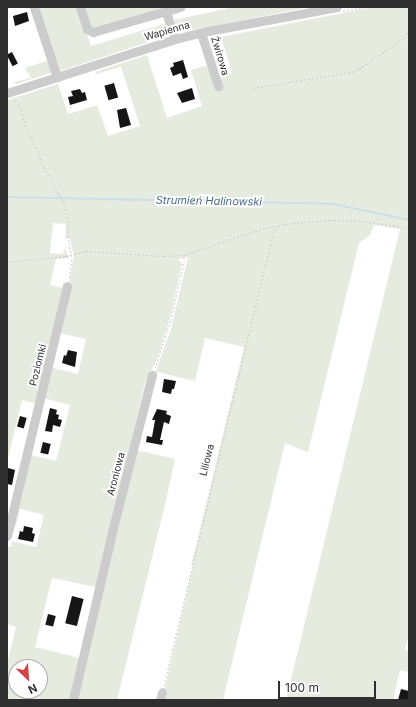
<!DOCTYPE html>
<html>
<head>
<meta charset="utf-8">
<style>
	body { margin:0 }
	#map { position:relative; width:416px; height:707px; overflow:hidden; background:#fff; font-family:Inter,sans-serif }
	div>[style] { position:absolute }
	.green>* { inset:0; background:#e5ebdf }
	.stream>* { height:2px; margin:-1px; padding:0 1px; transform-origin:1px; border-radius:1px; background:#cddde9 }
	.building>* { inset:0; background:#161616; transform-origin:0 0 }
	.path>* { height:1px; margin-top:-0.5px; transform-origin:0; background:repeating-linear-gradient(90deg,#ccc 0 2px,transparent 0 4px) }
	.minor>* { height:9px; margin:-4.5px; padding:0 4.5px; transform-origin:4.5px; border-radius:4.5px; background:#ccc }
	span { translate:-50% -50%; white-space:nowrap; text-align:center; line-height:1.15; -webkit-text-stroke:4px #fff; paint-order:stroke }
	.street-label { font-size:10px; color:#2f2f2f }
	.water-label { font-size:11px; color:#456c8a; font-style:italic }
	.frame { position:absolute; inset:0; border:8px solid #2f2f2f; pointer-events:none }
	.north { position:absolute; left:8px; top:659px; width:40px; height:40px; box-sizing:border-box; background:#fff; border:1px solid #acacac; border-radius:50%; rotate:155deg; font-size:11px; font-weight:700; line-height:16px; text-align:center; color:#2f2f2f }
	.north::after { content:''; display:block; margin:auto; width:14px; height:18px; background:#d44348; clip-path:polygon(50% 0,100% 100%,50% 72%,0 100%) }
	.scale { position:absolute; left:278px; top:681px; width:98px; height:18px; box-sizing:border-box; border:2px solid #2f2f2f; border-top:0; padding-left:5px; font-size:12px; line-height:14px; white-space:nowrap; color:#2f2f2f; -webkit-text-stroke:3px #fff; paint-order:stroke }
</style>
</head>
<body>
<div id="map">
	<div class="green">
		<i style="clip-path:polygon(36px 7px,78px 7px,91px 46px,167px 23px,169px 33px,167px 36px,60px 71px)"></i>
		<i style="clip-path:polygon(83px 7px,159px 7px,160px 11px,95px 30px,90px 26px)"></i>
		<i style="clip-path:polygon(234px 7px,309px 7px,178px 33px,176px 31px,174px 20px)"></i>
		<i style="clip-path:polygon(evenodd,373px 7px,409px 7px,409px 634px,405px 650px,409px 651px,409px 672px,400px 670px,393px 700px,286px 700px,400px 229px,374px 225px,370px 235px,359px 243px,308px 452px,285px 443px,223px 700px,162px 700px,193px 566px,191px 566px,244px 347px,205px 338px,195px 381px,157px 372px,154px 383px,152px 382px,171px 329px,188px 257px,178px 259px,182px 264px,171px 315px,158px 357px,145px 383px,96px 587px,52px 578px,35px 647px,80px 658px,70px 700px,7px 700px,7px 664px,16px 627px,7px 624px,7px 546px,11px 547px,12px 541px,36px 547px,44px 515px,20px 509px,16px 526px,12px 525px,31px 455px,56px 461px,70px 405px,43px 398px,50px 367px,78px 374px,86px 339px,59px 333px,74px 257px,70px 239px,65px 238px,66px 224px,53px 223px,50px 253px,63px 254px,64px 249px,70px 258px,56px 259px,50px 285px,62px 288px,64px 280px,63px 290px,37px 404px,22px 400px,7px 462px,7px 100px,58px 84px,68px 114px,97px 105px,108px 136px,140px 126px,121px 67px,96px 74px,95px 72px,147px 55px,167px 118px,202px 106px,191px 70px,212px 64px,216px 77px,232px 73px,221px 37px,373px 7px,16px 667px,40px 667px,40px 691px,16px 691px,16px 667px)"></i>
		<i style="clip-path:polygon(50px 60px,51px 73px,16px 84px,14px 82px,31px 78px,25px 68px)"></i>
		<i style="clip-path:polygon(136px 450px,175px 459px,164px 509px,117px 700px,75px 700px)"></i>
	</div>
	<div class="stream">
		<i style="left:7px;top:197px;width:326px;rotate:1.2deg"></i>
		<i style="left:333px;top:204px;width:78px;rotate:11.9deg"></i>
	</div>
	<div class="building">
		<i style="clip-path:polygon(27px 12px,29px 21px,15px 26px,13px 16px)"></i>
		<i style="clip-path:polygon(220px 48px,227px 69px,220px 71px,214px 50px)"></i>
		<i style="left:12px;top:52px;width:13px;height:6px;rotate:63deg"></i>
		<i style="clip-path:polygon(183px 60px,188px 77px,183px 79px,181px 73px,173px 76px,170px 68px,174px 66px,173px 63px)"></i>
		<i style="left:114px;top:83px;width:15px;height:10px;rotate:74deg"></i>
		<i style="clip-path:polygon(192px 88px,195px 99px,182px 103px,177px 93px)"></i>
		<i style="clip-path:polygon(80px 89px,82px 93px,85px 92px,87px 100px,70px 105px,68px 97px,73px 96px,71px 91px)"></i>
		<i style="clip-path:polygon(126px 108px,131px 125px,120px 128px,117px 110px)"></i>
		<i style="clip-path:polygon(68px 350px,77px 352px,75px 367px,62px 363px,64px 355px,66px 356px)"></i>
		<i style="clip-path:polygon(164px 379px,176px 381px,174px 389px,172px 389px,171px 394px,162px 392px)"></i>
		<i style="clip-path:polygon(50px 408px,57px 410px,56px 414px,59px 415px,58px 419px,62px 420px,60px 427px,53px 425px,52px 432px,45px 431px)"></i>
		<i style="clip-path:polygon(157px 409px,167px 411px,166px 414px,171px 416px,169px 424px,164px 422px,160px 440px,163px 440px,162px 445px,146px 442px,147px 436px,152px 437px,155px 420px,152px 420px)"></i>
		<i style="left:20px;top:416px;width:7px;height:11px;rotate:16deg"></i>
		<i style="left:43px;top:442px;width:8px;height:11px;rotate:14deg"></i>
		<i style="clip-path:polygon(8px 468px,15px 470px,12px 485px,7px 484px)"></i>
		<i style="clip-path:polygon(24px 526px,33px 528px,32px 533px,35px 534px,33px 542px,18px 539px,20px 531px,23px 532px)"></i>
		<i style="left:72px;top:596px;width:12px;height:28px;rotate:14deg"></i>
		<i style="left:48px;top:614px;width:8px;height:11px;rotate:14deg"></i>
		<i style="clip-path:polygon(401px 689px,409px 691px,408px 700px,398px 700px)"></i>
	</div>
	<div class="path">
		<i style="left:343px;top:11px;width:23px;rotate:-10deg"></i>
		<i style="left:253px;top:88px;width:100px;rotate:-9.2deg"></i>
		<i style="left:352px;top:72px;width:8px;rotate:-23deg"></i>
		<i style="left:359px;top:69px;width:51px;rotate:-34.6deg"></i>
		<i style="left:401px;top:40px;width:12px;rotate:-48deg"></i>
		<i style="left:15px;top:100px;width:8px;rotate:50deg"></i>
		<i style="left:20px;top:106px;width:16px;rotate:75deg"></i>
		<i style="left:24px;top:121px;width:50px;rotate:66.5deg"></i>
		<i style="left:44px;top:167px;width:39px;rotate:61deg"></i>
		<i style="left:63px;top:201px;width:20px;rotate:75deg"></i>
		<i style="left:68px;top:220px;width:23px;rotate:88deg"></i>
		<i style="left:69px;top:243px;width:17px;rotate:80deg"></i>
		<i style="left:72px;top:260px;width:18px;rotate:99deg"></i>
		<i style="left:7px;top:262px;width:59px;rotate:-5.8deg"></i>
		<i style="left:66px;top:256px;width:21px;rotate:-14deg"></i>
		<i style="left:86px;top:251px;width:77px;rotate:3.7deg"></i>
		<i style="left:163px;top:256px;width:21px;rotate:-3deg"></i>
		<i style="left:184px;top:255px;width:75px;rotate:-18.7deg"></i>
		<i style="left:255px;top:231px;width:31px;rotate:-13deg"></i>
		<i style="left:285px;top:224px;width:19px;rotate:-6deg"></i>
		<i style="left:304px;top:222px;width:26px;rotate:-4deg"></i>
		<i style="left:330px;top:220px;width:31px;rotate:2deg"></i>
		<i style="left:361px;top:221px;width:49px;rotate:8.3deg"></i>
		<i style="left:155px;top:368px;width:51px;rotate:-71.6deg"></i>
		<i style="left:171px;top:320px;width:59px;rotate:-77.4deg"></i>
		<i style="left:184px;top:262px;width:7px;rotate:-90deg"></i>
		<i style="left:164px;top:685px;width:464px;rotate:-76.4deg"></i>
		<i style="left:273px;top:234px;width:9px;rotate:-63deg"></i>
	</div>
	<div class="minor">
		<i style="left:34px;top:7px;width:74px;rotate:71.8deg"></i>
		<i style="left:80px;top:7px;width:23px;rotate:72deg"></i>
		<i style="left:87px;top:29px;width:7px;rotate:27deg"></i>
		<i style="left:93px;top:32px;width:91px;rotate:-16deg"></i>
		<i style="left:166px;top:12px;width:28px;rotate:72deg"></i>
		<i style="left:201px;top:33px;width:56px;rotate:72.2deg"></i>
		<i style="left:7px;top:93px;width:176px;rotate:-17.8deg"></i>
		<i style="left:175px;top:39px;width:34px;rotate:-14deg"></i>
		<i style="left:208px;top:31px;width:131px;rotate:-10.5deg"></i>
		<i style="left:7px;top:536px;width:257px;rotate:-76.5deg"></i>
		<i style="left:73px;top:700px;width:181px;rotate:-76.9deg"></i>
		<i style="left:114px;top:524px;width:154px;rotate:-75.7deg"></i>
		<i style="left:160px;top:700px;width:8px;rotate:-76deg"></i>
	</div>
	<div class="street-label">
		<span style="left:167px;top:31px;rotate:-16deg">Wapienna</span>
		<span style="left:220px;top:56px;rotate:73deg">Żwirowa</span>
		<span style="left:38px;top:365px;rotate:-76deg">Poziomki</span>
		<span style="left:207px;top:460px;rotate:-76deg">Liliowa</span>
		<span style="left:116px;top:474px;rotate:-75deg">Aroniowa</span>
	</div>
	<div class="water-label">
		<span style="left:209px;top:201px;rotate:1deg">Strumień Halinowski</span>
	</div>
	<div class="frame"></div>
	<div class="north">N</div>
	<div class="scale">100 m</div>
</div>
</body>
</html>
